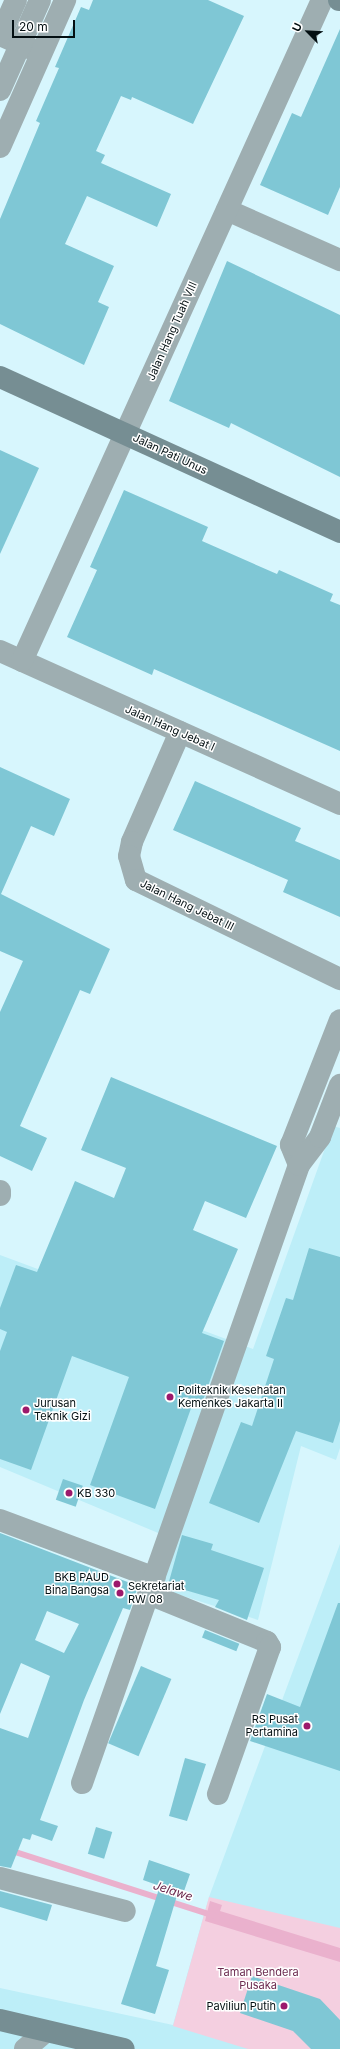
<!DOCTYPE html>
<html>
<head>
<meta charset="utf-8">
<style>
	body { margin:0 }
	#map { position:relative; width:340px; height:2049px; overflow:hidden; background:#d7f6fd; font-family:Inter,sans-serif }
	div>[style] { position:absolute }
	.built>* { inset:0; background:#bdeef8 }
	.green>* { inset:0; background:#f4cfe0 }
	.water>* { inset:0; background:#eab1cd }
	.stream>* { height:6px; margin:-3px; padding:0 3px; transform-origin:3px; border-radius:3px; background:#eab1cd }
	.building>* { inset:0; background:#7fc7d5; transform-origin:0 0 }
	.street>* { height:22px; margin:-11px; padding:0 11px; transform-origin:11px; border-radius:11px; background:#9eaeb1 }
	.secondary>* { height:22px; margin:-11px; padding:0 11px; transform-origin:11px; border-radius:11px; background:#768e93 }
	.dots>* { width:11px; height:11px; translate:-50% -50%; box-sizing:border-box; border:2px solid #fff; border-radius:50% }
	span { translate:-50% -50%; white-space:nowrap; text-align:center; line-height:1.15; -webkit-text-stroke:3px #fff; paint-order:stroke }
	.street-label { font-size:11px; color:#030f12 }
	.poi-label { font-size:11px; color:#030f12 }
	.left { translate:0 -50%; text-align:left }
	.right { translate:-100% -50%; text-align:right }
	.park-label { font-size:11px; color:#6c2b50 }
	.water-label { font-size:12px; color:#69274c; font-style:italic }
	.north { position:absolute; left:288px; top:12px; width:40px; height:40px; -webkit-text-stroke:3px #fff; paint-order:stroke; rotate:294deg; font-size:11px; font-weight:700; line-height:16px; text-align:center; color:#030f12 }
	.north::after { content:''; display:block; margin:auto; width:14px; height:18px; background:#030f12; clip-path:polygon(50% 0,100% 100%,50% 72%,0 100%) }
	.scale { position:absolute; left:12px; top:20px; width:63px; height:18px; box-sizing:border-box; border:2px solid #030f12; border-top:0; padding-left:5px; font-size:12px; line-height:14px; white-space:nowrap; color:#030f12; -webkit-text-stroke:3px #fff; paint-order:stroke }
</style>
</head>
<body>
<div id="map">
	<div class="built">
		<i style="clip-path:polygon(333px 1126px,340px 1128px,340px 1448px,336px 1460px,301px 1446px,258px 1620px,161px 1589px,175px 1540px,0 1467px,0 1255px,253px 1349px)"></i>
		<i style="clip-path:polygon(340px 1544px,340px 2049px,0 2049px,0 1988px,173px 2025px,209px 1897px)"></i>
	</div>
	<div class="green">
		<i style="clip-path:polygon(209px 1897px,340px 1928px,340px 2049px,248px 2049px,173px 2026px)"></i>
	</div>
	<div class="water">
		<i style="clip-path:polygon(210px 1901px,222px 1905px,220px 1911px,340px 1948px,340px 1962px,205px 1921px)"></i>
	</div>
	<div class="stream">
		<i style="left:0;top:1847px;width:226px;rotate:17.8deg"></i>
	</div>
	<div class="building">
		<i style="clip-path:polygon(93px 0,208px 0,244px 16px,193px 124px,132px 97px,131px 100px,121px 96px,96px 151px,105px 155px,101px 163px,171px 194px,157px 227px,87px 196px,65px 244px,114px 266px,98px 302px,109px 307px,84px 365px,0 324px,0 219px,40px 123px,36px 121px,59px 68px,55px 67px,81px 7px,89px 10px)"></i>
		<i style="clip-path:polygon(340px 29px,340px 187px,328px 215px,260px 185px,292px 113px,301px 117px)"></i>
		<i style="clip-path:polygon(227px 261px,340px 315px,340px 477px,231px 423px,229px 428px,169px 401px)"></i>
		<i style="clip-path:polygon(0 450px,39px 468px,0 554px)"></i>
		<i style="clip-path:polygon(124px 490px,208px 527px,202px 541px,277px 574px,279px 570px,333px 594px,330px 601px,340px 605px,340px 751px,154px 669px,152px 675px,67px 637px,97px 570px,90px 567px)"></i>
		<i style="clip-path:polygon(0 767px,70px 799px,54px 836px,31px 826px,1px 894px,110px 949px,90px 994px,80px 990px,20px 1126px,47px 1138px,32px 1171px,0 1156px,0 1012px,23px 961px,0 951px)"></i>
		<i style="clip-path:polygon(195px 781px,301px 828px,295px 841px,340px 860px,340px 917px,283px 892px,288px 880px,173px 830px)"></i>
		<i style="clip-path:polygon(111px 1077px,277px 1146px,246px 1218px,205px 1201px,193px 1230px,238px 1249px,202px 1333px,224px 1341px,202px 1403px,194px 1400px,155px 1509px,90px 1485px,129px 1377px,72px 1356px,31px 1470px,0 1459px,0 1351px,7px 1332px,0 1329px,0 1308px,16px 1265px,37px 1272px,75px 1181px,114px 1198px,126px 1168px,81px 1150px)"></i>
		<i style="clip-path:polygon(309px 1248px,340px 1257px,340px 1421px,333px 1443px,296px 1431px,259px 1523px,209px 1503px,241px 1422px,252px 1426px,274px 1359px,266px 1356px,286px 1298px,293px 1300px)"></i>
		<i style="left:63px;top:1479px;width:21px;height:22px;rotate:19deg"></i>
		<i style="clip-path:polygon(evenodd,0 1533px,138px 1586px,130px 1610px,123px 1608px,84px 1700px,40px 1820px,58px 1826px,52px 1841px,32px 1834px,30px 1840px,23px 1838px,11px 1868px,0 1866px,0 1728px,28px 1738px,50px 1676px,21px 1663px,0 1714px,0 1533px,47px 1611px,79px 1624px,64px 1653px,35px 1640px,47px 1611px)"></i>
		<i style="clip-path:polygon(182px 1535px,213px 1544px,211px 1550px,264px 1568px,247px 1620px,215px 1607px,219px 1600px,168px 1585px)"></i>
		<i style="clip-path:polygon(338px 1603px,340px 1603px,340px 1771px,250px 1741px,267px 1694px,300px 1707px)"></i>
		<i style="left:205px;top:1630px;width:37px;height:8px;rotate:22deg"></i>
		<i style="left:141px;top:1666px;width:33px;height:84px;rotate:23deg"></i>
		<i style="clip-path:polygon(185px 1758px,206px 1764px,187px 1821px,169px 1816px)"></i>
		<i style="left:96px;top:1827px;width:17px;height:28px;rotate:17deg"></i>
		<i style="clip-path:polygon(149px 1860px,190px 1874px,183px 1894px,178px 1892px,156px 1966px,169px 1970px,155px 2014px,121px 2004px,160px 1886px,143px 1880px)"></i>
		<i style="clip-path:polygon(0 1891px,52px 1905px,47px 1921px,0 1907px)"></i>
		<i style="clip-path:polygon(252px 1976px,320px 1999px,340px 2020px,340px 2049px,311px 2049px,293px 2031px,240px 2013px)"></i>
	</div>
	<div class="street">
		<i style="left:0;top:35px;width:37px;rotate:24deg"></i>
		<i style="left:0;top:36px;width:39px;rotate:-66deg"></i>
		<i style="left:0;top:90px;width:98px;rotate:-66deg"></i>
		<i style="left:0;top:147px;width:161px;rotate:-66.1deg"></i>
		<i style="left:227px;top:210px;width:124px;rotate:23.9deg"></i>
		<i style="left:0;top:651px;width:373px;rotate:24.2deg"></i>
		<i style="left:22px;top:661px;width:726px;rotate:-65.59deg"></i>
		<i style="left:180px;top:732px;width:120px;rotate:113.6deg"></i>
		<i style="left:132px;top:842px;width:14px;rotate:102deg"></i>
		<i style="left:129px;top:856px;width:25px;rotate:74deg"></i>
		<i style="left:136px;top:880px;width:227px;rotate:25.9deg"></i>
		<i style="left:299px;top:1165px;width:22px;rotate:-112deg"></i>
		<i style="left:291px;top:1145px;width:134px;rotate:-68.6deg"></i>
		<i style="left:0;top:1191px;width:4px;rotate:90deg"></i>
		<i style="left:0;top:1520px;width:165px;rotate:20.5deg"></i>
		<i style="left:149px;top:1594px;width:127px;rotate:22.1deg"></i>
		<i style="left:267px;top:1642px;width:6px;rotate:59deg"></i>
		<i style="left:270px;top:1647px;width:156px;rotate:109.5deg"></i>
		<i style="left:82px;top:1783px;width:655px;rotate:-70.65deg"></i>
		<i style="left:299px;top:1165px;width:35px;rotate:-53deg"></i>
		<i style="left:320px;top:1137px;width:56px;rotate:-69deg"></i>
		<i style="left:0;top:1878px;width:129px;rotate:14.8deg"></i>
		<i style="left:25px;top:2049px;width:25px;rotate:-40deg"></i>
	</div>
	<div class="secondary">
		<i style="left:339px;top:0;width:1px"></i>
		<i style="left:0;top:377px;width:374px;rotate:24.5deg"></i>
		<i style="left:0;top:2020px;width:127px;rotate:13.2deg"></i>
	</div>
	<div class="dots">
		<i style="left:170px;top:1397px;background:#9c196c"></i>
		<i style="left:26px;top:1410px;background:#9c196c"></i>
		<i style="left:69px;top:1493px;background:#9c196c"></i>
		<i style="left:117px;top:1584px;background:#9c196c"></i>
		<i style="left:120px;top:1593px;background:#9c196c"></i>
		<i style="left:307px;top:1726px;background:#9c196c"></i>
		<i style="left:284px;top:2006px;background:#9c196c"></i>
	</div>
	<div class="street-label">
		<span style="left:172px;top:331px;rotate:-66deg">Jalan Hang Tuah VIII</span>
		<span style="left:170px;top:454px;rotate:25deg">Jalan Pati Unus</span>
		<span style="left:170px;top:728px;rotate:24deg">Jalan Hang Jebat I</span>
		<span style="left:187px;top:905px;rotate:26deg">Jalan Hang Jebat III</span>
	</div>
	<div class="poi-label">
		<span class="left" style="left:178px;top:1397px">Politeknik Kesehatan<br>Kemenkes Jakarta II</span>
		<span class="left" style="left:34px;top:1410px">Jurusan<br>Teknik Gizi</span>
		<span class="left" style="left:77px;top:1493px">KB 330</span>
		<span class="right" style="left:109px;top:1584px">BKB PAUD<br>Bina Bangsa</span>
		<span class="left" style="left:128px;top:1593px">Sekretariat<br>RW 08</span>
		<span class="right" style="left:298px;top:1726px">RS Pusat<br>Pertamina</span>
		<span class="right" style="left:276px;top:2006px">Paviliun Putih</span>
	</div>
	<div class="park-label">
		<span style="left:258px;top:1979px">Taman Bendera<br>Pusaka</span>
	</div>
	<div class="water-label">
		<span style="left:173px;top:1891px;rotate:18deg">Jelawe</span>
	</div>
	<div class="north">U</div>
	<div class="scale">20 m</div>
</div>
</body>
</html>
